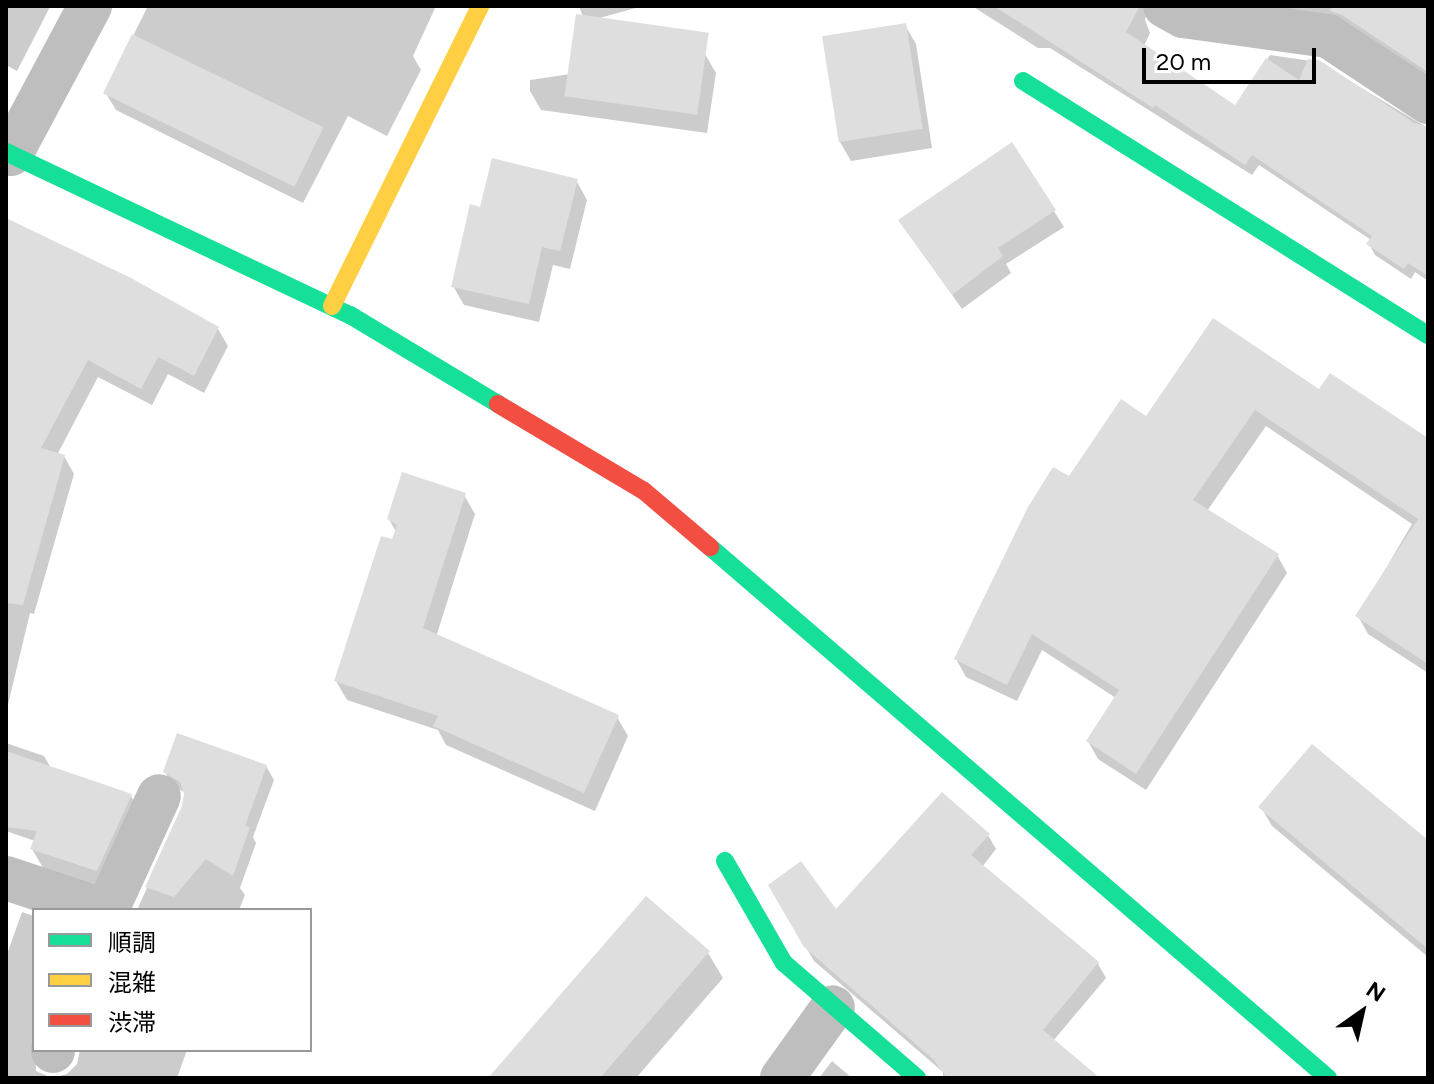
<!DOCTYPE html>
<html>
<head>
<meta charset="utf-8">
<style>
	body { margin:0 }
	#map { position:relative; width:1434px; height:1084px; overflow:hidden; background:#fff; font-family:Figtree,"Noto Sans JP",sans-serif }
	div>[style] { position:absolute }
	.shadow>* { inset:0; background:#0003 }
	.building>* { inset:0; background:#dedede; transform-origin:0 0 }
	.street>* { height:44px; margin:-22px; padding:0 22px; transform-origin:22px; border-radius:22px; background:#bebebe }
	.fast>* { height:18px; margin:-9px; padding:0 9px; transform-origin:9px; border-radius:9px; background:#16e098 }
	.slow>* { height:18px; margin:-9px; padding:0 9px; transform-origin:9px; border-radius:9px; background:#ffcf43 }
	.jam>* { height:18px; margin:-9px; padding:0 9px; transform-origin:9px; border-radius:9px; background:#f24e42 }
	span { translate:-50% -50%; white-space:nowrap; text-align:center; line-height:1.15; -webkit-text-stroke:7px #fff; paint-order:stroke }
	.frame { position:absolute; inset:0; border:8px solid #000; pointer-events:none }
	.legend { position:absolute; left:32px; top:908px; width:280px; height:144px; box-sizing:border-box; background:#fff; border:2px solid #999; margin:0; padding:10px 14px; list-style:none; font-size:24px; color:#000 }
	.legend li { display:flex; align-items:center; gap:16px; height:40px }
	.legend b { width:40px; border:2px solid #999 }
	.north { position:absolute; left:1322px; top:972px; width:80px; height:80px; -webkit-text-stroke:6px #fff; paint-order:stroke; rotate:34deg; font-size:22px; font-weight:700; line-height:32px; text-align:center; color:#000 }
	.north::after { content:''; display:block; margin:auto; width:28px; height:36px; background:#000; clip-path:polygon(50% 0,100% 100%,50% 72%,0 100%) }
	.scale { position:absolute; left:1142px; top:48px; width:174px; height:36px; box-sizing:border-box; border:4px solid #000; border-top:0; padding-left:10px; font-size:24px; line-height:28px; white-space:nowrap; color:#000; -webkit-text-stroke:6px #fff; paint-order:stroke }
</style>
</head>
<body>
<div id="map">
	<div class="shadow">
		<i style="clip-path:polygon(6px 6px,50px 7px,17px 71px,6px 65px)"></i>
		<i style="clip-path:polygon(148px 6px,436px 6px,413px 56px,421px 70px,387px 136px,348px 116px,303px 203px,116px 110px,105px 92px)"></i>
		<i style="clip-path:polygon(579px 6px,643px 6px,585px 22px)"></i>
		<i style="clip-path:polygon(972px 6px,1148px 6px,1145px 20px,1150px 33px,1144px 46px,1235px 108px,1270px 55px,1318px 62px,1428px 128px,1428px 281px,1415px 272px,1411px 279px,1375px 255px,1369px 244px,1371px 240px,1259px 165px,1252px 175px,1050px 48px,1038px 48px)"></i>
		<i style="clip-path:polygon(1260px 6px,1426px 6px,1428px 77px)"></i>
		<i style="clip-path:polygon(905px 25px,916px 44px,932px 148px,851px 161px,840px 142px,824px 37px)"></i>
		<i style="clip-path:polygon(705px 54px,716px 73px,707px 133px,541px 110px,530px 91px,530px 80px)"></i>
		<i style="clip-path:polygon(1012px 145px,1064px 227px,1006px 264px,1011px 273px,962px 309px,900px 221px)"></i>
		<i style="clip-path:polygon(576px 180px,587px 200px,570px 269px,553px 265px,539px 322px,464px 305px,453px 286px,481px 209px)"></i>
		<i style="clip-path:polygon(6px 221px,218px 329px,228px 346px,204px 393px,168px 374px,152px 405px,98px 377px,57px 455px,64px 456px,74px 474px,34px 614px,30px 613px,6px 713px)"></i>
		<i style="clip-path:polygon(1319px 391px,1428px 440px,1428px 673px,1368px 634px,1358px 616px,1412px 524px,1266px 426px,1207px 511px,1277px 555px,1287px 573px,1146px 790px,1098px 759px,1088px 741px,1116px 698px,1042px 650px,1017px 701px,966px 677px,956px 659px,1069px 479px,1146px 419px)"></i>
		<i style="clip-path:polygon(464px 495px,475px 514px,436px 637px,617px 717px,628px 736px,595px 811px,446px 745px,438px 730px,347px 700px,336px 681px,396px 532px,389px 519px)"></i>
		<i style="clip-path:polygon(6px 743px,44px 756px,51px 768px,131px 796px,141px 813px,103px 897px,50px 880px,32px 849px,35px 841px,6px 831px)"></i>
		<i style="clip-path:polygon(266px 766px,274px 780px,253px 837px,256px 843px,240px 888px,245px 895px,239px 910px,137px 910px,184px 806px,186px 793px,173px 786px,165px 772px)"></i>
		<i style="clip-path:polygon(1261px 807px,1428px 840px,1428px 957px,1272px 826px)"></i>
		<i style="clip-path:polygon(988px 835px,996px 849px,982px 867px,1098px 964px,1106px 978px,1053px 1041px,1097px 1078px,943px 1078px,943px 1072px,814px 961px,770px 886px,836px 912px)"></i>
		<i style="clip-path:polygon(22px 912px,34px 916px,36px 1071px,52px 1078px,67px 1074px,77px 1064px,80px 1050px,187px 1050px,177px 1078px,6px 1078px,6px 957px)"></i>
		<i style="clip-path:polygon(708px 953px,723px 978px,636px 1078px,490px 1078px)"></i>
		<i style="clip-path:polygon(832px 1061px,852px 1078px,819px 1078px)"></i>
	</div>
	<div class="building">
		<i style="clip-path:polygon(994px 6px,1140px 6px,1126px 32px,1235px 105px,1266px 58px,1299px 80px,1308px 59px,1319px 60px,1414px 123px,1428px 127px,1428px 276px,1408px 263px,1404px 269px,1366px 244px,1372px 236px,1252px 155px,1245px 165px,1155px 105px,1153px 108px)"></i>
		<i style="clip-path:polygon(1332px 6px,1428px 6px,1428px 72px,1342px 15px,1330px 11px)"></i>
		<i style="left:576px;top:14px;width:134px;height:83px;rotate:8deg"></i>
		<i style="left:906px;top:23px;width:107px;height:85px;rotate:81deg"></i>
		<i style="left:132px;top:34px;width:213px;height:66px;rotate:26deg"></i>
		<i style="clip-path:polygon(1012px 142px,1056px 210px,998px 248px,1003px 256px,952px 295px,898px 220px)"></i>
		<i style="clip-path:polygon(492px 158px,578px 179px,560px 251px,542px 247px,529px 304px,451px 287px,470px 204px,480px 207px)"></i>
		<i style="clip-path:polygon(6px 218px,131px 278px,219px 327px,194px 376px,158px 357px,141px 389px,88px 360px,41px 448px,65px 455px,23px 605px,6px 603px)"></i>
		<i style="clip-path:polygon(1213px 318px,1319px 389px,1330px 373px,1428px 438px,1428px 664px,1355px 616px,1418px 519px,1255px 410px,1193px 500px,1279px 554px,1136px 774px,1086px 741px,1119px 690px,1032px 634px,1007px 685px,954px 659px,1028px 507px,1053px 467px,1069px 476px,1121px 399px,1146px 416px)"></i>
		<i style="clip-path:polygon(402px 472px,466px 493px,423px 628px,619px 715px,584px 793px,433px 726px,438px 716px,334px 681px,381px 536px,392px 539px,397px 525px,387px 519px)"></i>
		<i style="clip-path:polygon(177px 733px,267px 765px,245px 826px,250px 827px,233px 876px,206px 859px,174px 897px,145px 887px,182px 806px,184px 794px,180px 782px,163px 772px)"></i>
		<i style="clip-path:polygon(1312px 744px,1428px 840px,1428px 949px,1258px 807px)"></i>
		<i style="clip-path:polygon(6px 751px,132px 794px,97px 871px,30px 849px,37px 831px,6px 827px)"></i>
		<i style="clip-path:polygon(942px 792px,990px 834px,971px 855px,1099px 962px,1043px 1030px,1100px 1078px,947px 1078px,933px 1059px,804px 947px,768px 885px,801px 861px,836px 909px)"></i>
		<i style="clip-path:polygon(646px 896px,710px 951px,600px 1078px,488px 1078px)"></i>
	</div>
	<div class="street">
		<i style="left:1165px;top:6px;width:21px;rotate:29deg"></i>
		<i style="left:1183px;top:16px;width:146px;rotate:7.9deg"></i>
		<i style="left:1328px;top:36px;width:120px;rotate:33.4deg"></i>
		<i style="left:11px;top:154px;width:168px;rotate:-61.9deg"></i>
		<i style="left:6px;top:878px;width:102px;rotate:18.3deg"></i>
		<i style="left:107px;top:910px;width:125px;rotate:-65.5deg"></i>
		<i style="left:53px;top:1051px;width:1px;rotate:-90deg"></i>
		<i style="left:782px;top:1078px;width:87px;rotate:-54.3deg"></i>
	</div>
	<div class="fast">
		<i style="left:1023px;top:81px;width:478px;rotate:32.1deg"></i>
		<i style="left:6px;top:152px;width:381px;rotate:25.4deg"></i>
		<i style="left:350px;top:315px;width:173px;rotate:31deg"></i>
		<i style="left:710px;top:547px;width:815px;rotate:40.67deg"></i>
		<i style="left:725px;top:861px;width:118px;rotate:60deg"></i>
		<i style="left:784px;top:963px;width:176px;rotate:40.8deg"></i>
	</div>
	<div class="slow">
		<i style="left:332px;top:306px;width:335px;rotate:-63.7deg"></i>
	</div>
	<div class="jam">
		<i style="left:498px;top:404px;width:170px;rotate:30.8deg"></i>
		<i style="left:644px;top:491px;width:87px;rotate:40.3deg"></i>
	</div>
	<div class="frame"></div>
	<ul class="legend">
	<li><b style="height:10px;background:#16e098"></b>順調</li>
	<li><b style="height:10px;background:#ffcf43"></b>混雑</li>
	<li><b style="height:10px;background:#f24e42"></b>渋滞</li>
	</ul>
	<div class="north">N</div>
	<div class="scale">20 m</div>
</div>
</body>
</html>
